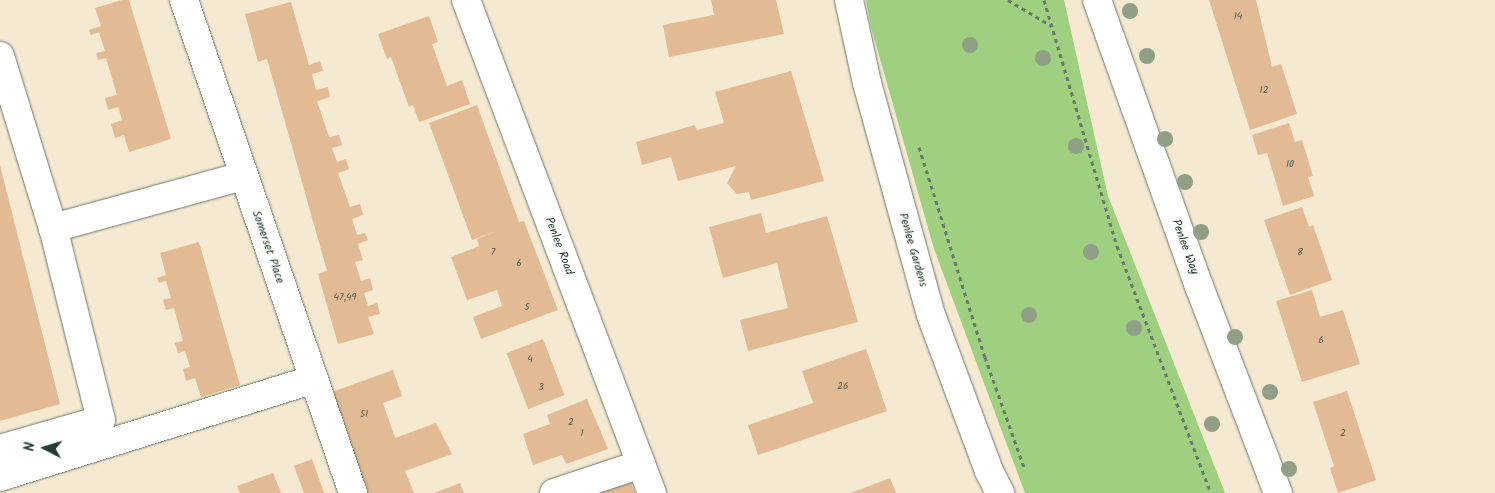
<!DOCTYPE html>
<html>
<head>
<meta charset="utf-8">
<style>
	body { margin:0 }
	#map { position:relative; width:1495px; height:493px; overflow:hidden; background:#f5e9d2; font-family:Kalam,sans-serif }
	div>[style] { position:absolute }
	.green>* { inset:0; background:#9ed080 }
	.building>* { inset:0; background:#e2bb94; transform-origin:0 0 }
	.path>* { height:3px; margin-top:-1.5px; transform-origin:0; background:repeating-linear-gradient(90deg,#6a796b 0 4px,transparent 0 8px) }
	.roads { filter:drop-shadow(0 0 1px #6a796b) drop-shadow(0 0 1px #6a796b) }
	.minor>* { height:28px; margin:-14px; padding:0 14px; transform-origin:14px; border-radius:14px; background:#fff }
	.trees>* { width:16px; height:16px; margin:-8px; border-radius:50%; background:#919f86 }
	span { translate:-50% -50%; white-space:nowrap; text-align:center; line-height:1.15; -webkit-text-stroke:4px #fdfcf7; paint-order:stroke }
	.number-label { font-size:10px; color:#505c4c }
	.number-label span { -webkit-text-stroke-width:0 }
	.street-label { font-size:12px; color:#1f3d34 }
	.north { position:absolute; left:20px; top:423px; width:50px; height:50px; -webkit-text-stroke:4px #fdfcf7; paint-order:stroke; rotate:275deg; font-size:14px; font-weight:700; line-height:20px; text-align:center; color:#1f3d34 }
	.north::after { content:''; display:block; margin:auto; width:18px; height:22px; background:#1f3d34; clip-path:polygon(50% 0,100% 100%,50% 72%,0 100%) }
</style>
</head>
<body>
<div id="map">
	<div class="green">
		<i style="clip-path:polygon(866px 0,1064px 0,1108px 196px,1225px 493px,1025px 493px,934px 249px,871px 27px)"></i>
	</div>
	<div class="building">
		<i style="clip-path:polygon(122px 0,129px 0,171px 139px,129px 152px,124px 135px,115px 138px,111px 124px,122px 120px,118px 107px,108px 110px,105px 98px,117px 95px,106px 58px,98px 60px,96px 53px,105px 51px,99px 32px,91px 35px,89px 30px,101px 26px,95px 8px)"></i>
		<i style="clip-path:polygon(711px 0,776px 0,784px 34px,669px 57px,663px 25px,714px 15px)"></i>
		<i style="clip-path:polygon(1209px 0,1256px 0,1272px 67px,1281px 64px,1297px 114px,1250px 130px)"></i>
		<i style="clip-path:polygon(291px 2px,309px 65px,320px 61px,323px 71px,312px 74px,316px 90px,328px 87px,330px 97px,317px 101px,329px 137px,339px 135px,342px 145px,332px 148px,337px 162px,346px 159px,349px 169px,338px 173px,350px 207px,360px 204px,363px 215px,352px 219px,357px 235px,365px 233px,368px 240px,358px 244px,363px 260px,355px 262px,361px 281px,370px 278px,373px 290px,364px 293px,368px 306px,377px 303px,380px 314px,368px 317px,374px 334px,338px 344px,318px 274px,327px 271px,287px 129px,267px 59px,258px 62px,245px 14px)"></i>
		<i style="clip-path:polygon(429px 16px,438px 42px,432px 44px,447px 86px,462px 80px,470px 104px,419px 122px,413px 105px,409px 107px,391px 57px,387px 59px,378px 34px)"></i>
		<i style="clip-path:polygon(791px 71px,824px 181px,751px 200px,749px 192px,737px 194px,727px 183px,736px 166px,678px 181px,671px 157px,642px 165px,636px 142px,695px 125px,697px 130px,724px 123px,715px 92px)"></i>
		<i style="clip-path:polygon(477px 105px,519px 222px,524px 221px,558px 310px,481px 339px,473px 317px,502px 306px,497px 290px,467px 300px,451px 257px,479px 246px,477px 239px,496px 231px,472px 240px,429px 123px)"></i>
		<i style="clip-path:polygon(1289px 123px,1295px 142px,1302px 140px,1313px 176px,1308px 177px,1314px 196px,1283px 206px,1267px 153px,1258px 155px,1252px 135px)"></i>
		<i style="clip-path:polygon(0 165px,60px 404px,0 421px)"></i>
		<i style="clip-path:polygon(1302px 207px,1309px 227px,1313px 225px,1332px 280px,1290px 295px,1264px 220px)"></i>
		<i style="clip-path:polygon(761px 213px,766px 233px,827px 216px,858px 322px,748px 351px,740px 320px,788px 308px,777px 263px,723px 278px,709px 227px)"></i>
		<i style="clip-path:polygon(199px 242px,240px 385px,201px 397px,195px 378px,186px 381px,183px 369px,190px 367px,185px 351px,178px 353px,175px 343px,183px 341px,174px 308px,166px 310px,163px 300px,171px 298px,166px 281px,159px 283px,157px 278px,166px 275px,160px 253px)"></i>
		<i style="clip-path:polygon(1312px 290px,1320px 317px,1343px 310px,1360px 364px,1302px 382px,1276px 301px)"></i>
		<i style="left:543px;top:339px;width:60px;height:39px;rotate:69deg"></i>
		<i style="clip-path:polygon(866px 349px,887px 411px,758px 455px,748px 425px,813px 403px,802px 371px)"></i>
		<i style="clip-path:polygon(393px 370px,402px 396px,383px 403px,395px 438px,436px 423px,452px 454px,405px 471px,414px 493px,367px 493px,332px 392px)"></i>
		<i style="clip-path:polygon(1347px 391px,1376px 480px,1338px 493px,1330px 468px,1334px 466px,1313px 402px)"></i>
		<i style="clip-path:polygon(587px 399px,608px 449px,566px 464px,562px 455px,533px 465px,523px 434px,550px 424px,547px 415px)"></i>
		<i style="clip-path:polygon(312px 459px,324px 493px,304px 493px,294px 466px)"></i>
		<i style="clip-path:polygon(273px 473px,281px 493px,240px 493px,237px 486px)"></i>
		<i style="clip-path:polygon(890px 478px,896px 493px,851px 493px)"></i>
		<i style="clip-path:polygon(630px 480px,635px 493px,594px 493px)"></i>
		<i style="clip-path:polygon(460px 483px,464px 493px,434px 493px)"></i>
	</div>
	<div class="path">
		<i style="left:1008px;top:0;width:51px;rotate:30.6deg"></i>
		<i style="left:1044px;top:0;width:257px;rotate:73.5deg"></i>
		<i style="left:1117px;top:246px;width:264px;rotate:69.2deg"></i>
		<i style="left:919px;top:147px;width:220px;rotate:72.6deg"></i>
		<i style="left:985px;top:357px;width:117px;rotate:70.5deg"></i>
	</div>
	<div class="roads">
		<div class="minor">
			<i style="left:184px;top:0;width:521px;rotate:71.08deg"></i>
			<i style="left:466px;top:0;width:527px;rotate:69.33deg"></i>
			<i style="left:849px;top:0;width:85px;rotate:77.8deg"></i>
			<i style="left:867px;top:83px;width:241px;rotate:74.6deg"></i>
			<i style="left:931px;top:315px;width:166px;rotate:69.6deg"></i>
			<i style="left:989px;top:471px;width:25px;rotate:63deg"></i>
			<i style="left:1097px;top:0;width:304px;rotate:70.4deg"></i>
			<i style="left:1199px;top:286px;width:222px;rotate:69.1deg"></i>
			<i style="left:0;top:56px;width:180px;rotate:72.9deg"></i>
			<i style="left:53px;top:228px;width:197px;rotate:-15.3deg"></i>
			<i style="left:0;top:449px;width:105px;rotate:-16deg"></i>
			<i style="left:101px;top:420px;width:198px;rotate:-104deg"></i>
			<i style="left:0;top:477px;width:329px;rotate:-17.3deg"></i>
			<i style="left:554px;top:493px;width:92px;rotate:-18.4deg"></i>
		</div>
	</div>
	<div class="trees">
		<i style="left:1130px;top:11px"></i>
		<i style="left:970px;top:45px"></i>
		<i style="left:1147px;top:56px"></i>
		<i style="left:1043px;top:58px"></i>
		<i style="left:1165px;top:139px"></i>
		<i style="left:1076px;top:146px"></i>
		<i style="left:1185px;top:182px"></i>
		<i style="left:1201px;top:232px"></i>
		<i style="left:1091px;top:252px"></i>
		<i style="left:1029px;top:315px"></i>
		<i style="left:1134px;top:328px"></i>
		<i style="left:1235px;top:337px"></i>
		<i style="left:1270px;top:392px"></i>
		<i style="left:1212px;top:424px"></i>
		<i style="left:1289px;top:469px"></i>
	</div>
	<div class="number-label">
		<span style="left:1238px;top:17px">14</span>
		<span style="left:1264px;top:91px">12</span>
		<span style="left:1290px;top:165px">10</span>
		<span style="left:493px;top:253px">7</span>
		<span style="left:1300px;top:253px">8</span>
		<span style="left:519px;top:264px">6</span>
		<span style="left:345px;top:298px">47,49</span>
		<span style="left:527px;top:308px">5</span>
		<span style="left:1321px;top:341px">6</span>
		<span style="left:530px;top:360px">4</span>
		<span style="left:843px;top:387px">26</span>
		<span style="left:541px;top:388px">3</span>
		<span style="left:364px;top:415px">51</span>
		<span style="left:571px;top:423px">2</span>
		<span style="left:582px;top:434px">1</span>
		<span style="left:1343px;top:434px">2</span>
	</div>
	<div class="street-label">
		<span style="left:559px;top:246px;rotate:69deg">Penlee Road</span>
		<span style="left:268px;top:247px;rotate:71deg">Somerset Place</span>
		<span style="left:1185px;top:247px;rotate:70deg">Penlee Way</span>
		<span style="left:913px;top:250px;rotate:74deg">Penlee Gardens</span>
	</div>
	<div class="north">N</div>
</div>
</body>
</html>
